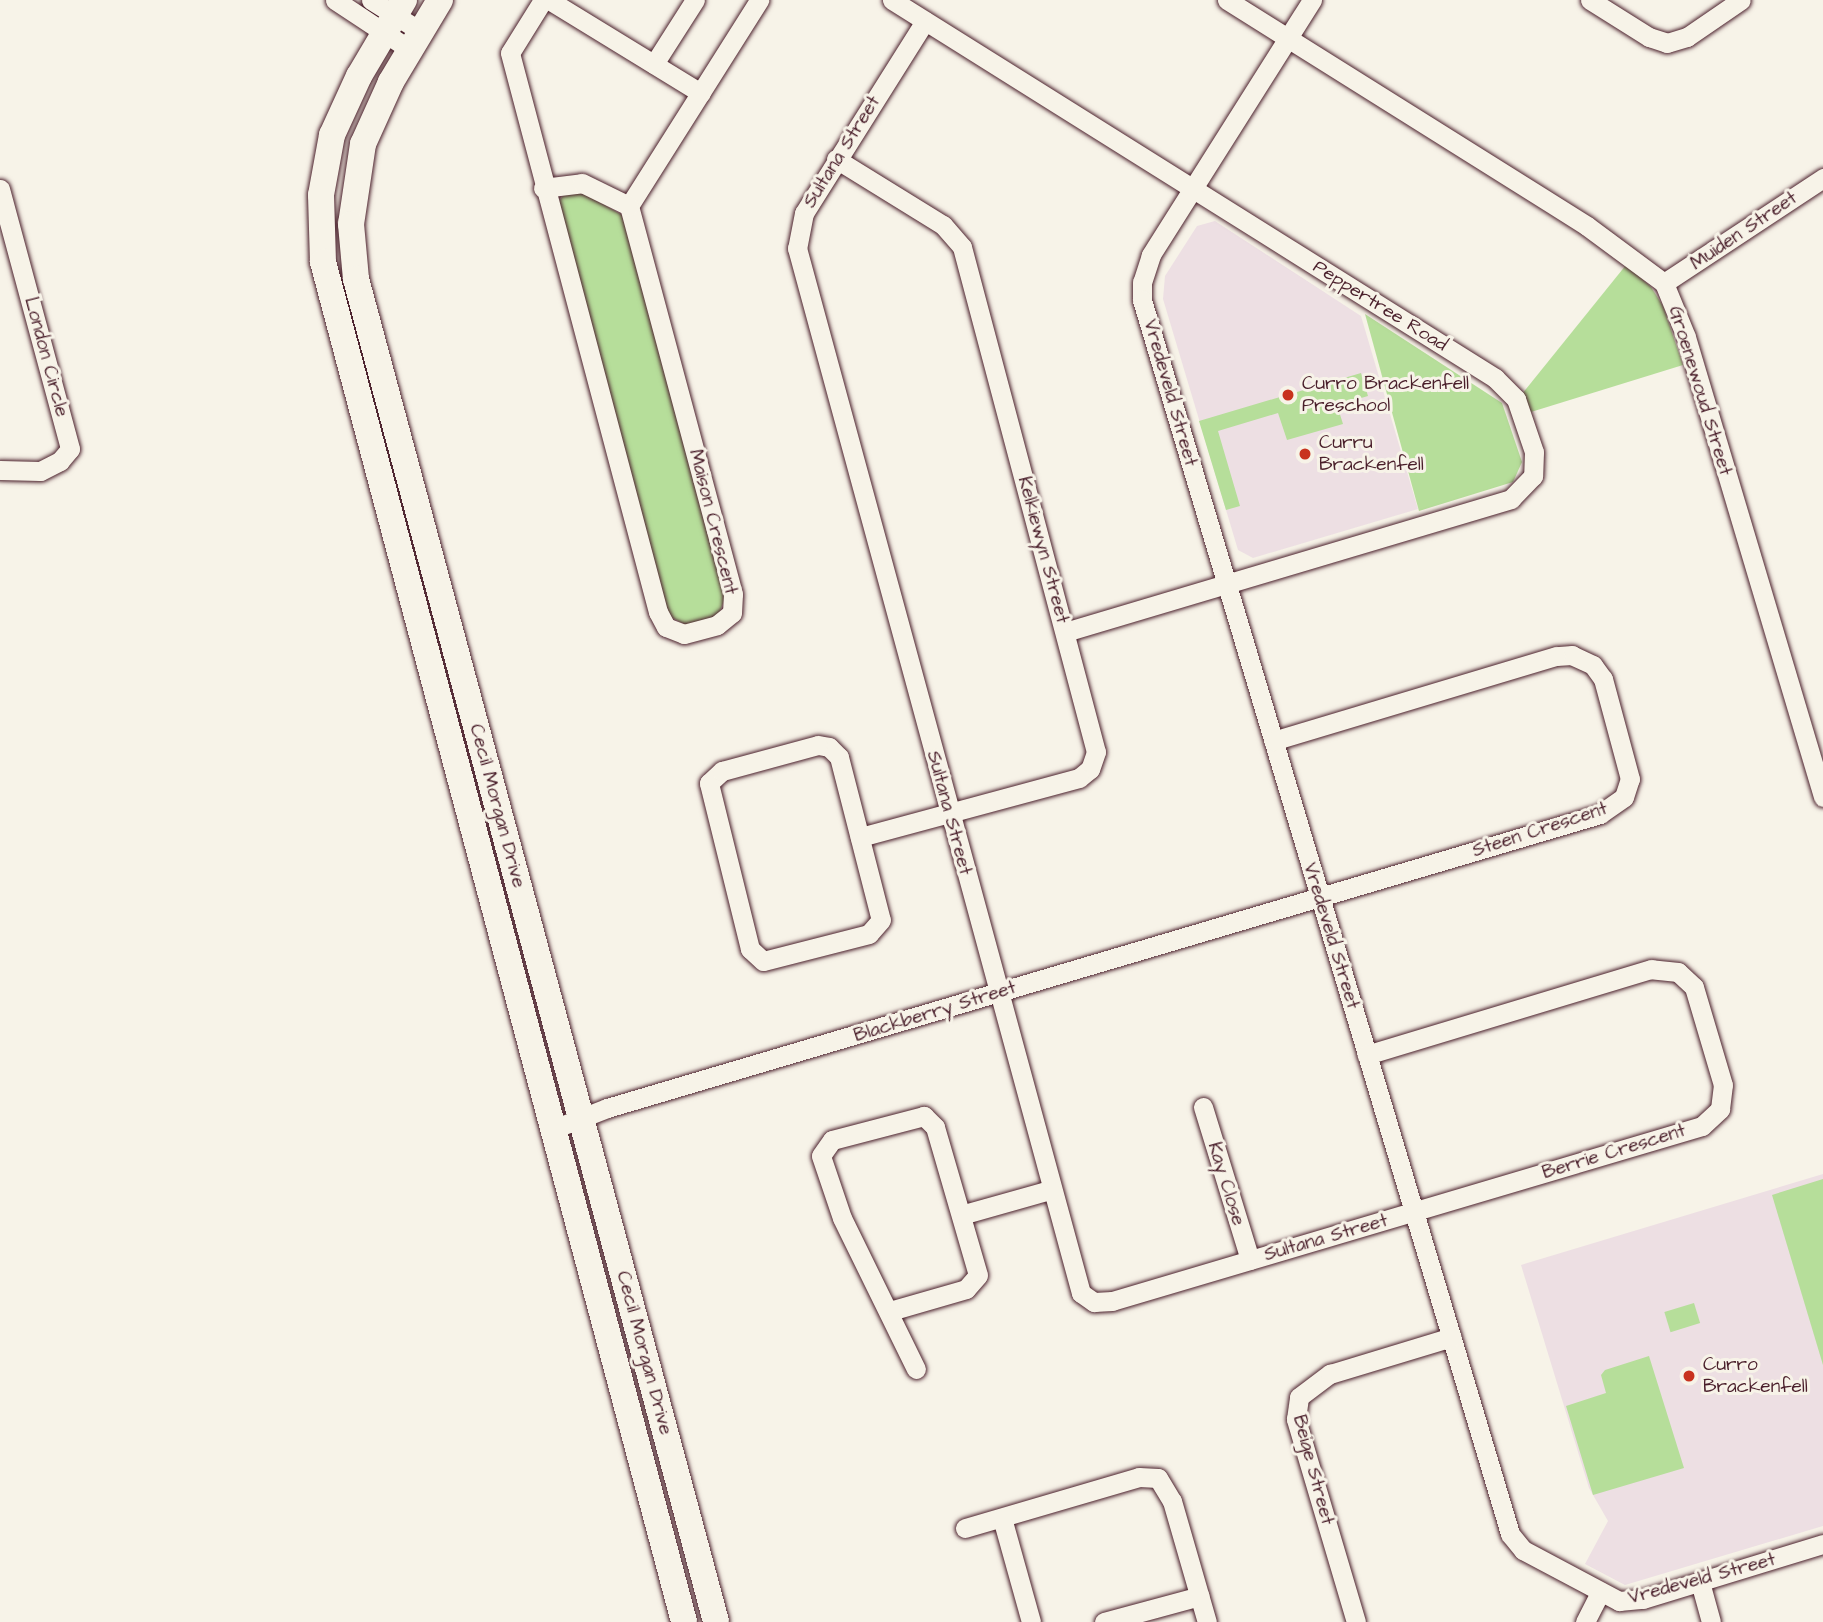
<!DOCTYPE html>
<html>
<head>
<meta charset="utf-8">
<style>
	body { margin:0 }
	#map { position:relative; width:1823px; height:1622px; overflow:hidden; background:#f7f3e8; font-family:"Architects Daughter",sans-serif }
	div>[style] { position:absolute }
	.built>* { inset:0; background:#eddfe3 }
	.green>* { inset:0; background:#b6de9a; transform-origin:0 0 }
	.roads { filter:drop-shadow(0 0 2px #4a1f2b) drop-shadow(0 0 2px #4a1f2b) }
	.street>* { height:19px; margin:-9.5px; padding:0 9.5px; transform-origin:9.5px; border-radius:9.5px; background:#f7f3e8 }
	.secondary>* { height:26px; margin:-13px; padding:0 13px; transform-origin:13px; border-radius:13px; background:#f7f3e8 }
	.dots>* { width:19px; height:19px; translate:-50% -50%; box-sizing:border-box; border:4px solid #f7f3e8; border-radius:50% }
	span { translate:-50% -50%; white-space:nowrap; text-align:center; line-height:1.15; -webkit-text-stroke:6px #f7f3e8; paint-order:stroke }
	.street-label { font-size:19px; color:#4a1f2b }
	.poi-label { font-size:19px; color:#4a1f2b }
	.left { translate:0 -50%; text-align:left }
</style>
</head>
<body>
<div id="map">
	<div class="built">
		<i style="clip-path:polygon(1215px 221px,1361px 316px,1418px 509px,1253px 558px,1238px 550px,1163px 299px,1165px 276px,1197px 226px)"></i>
		<i style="clip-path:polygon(1823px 1174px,1823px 1526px,1625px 1585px,1585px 1564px,1608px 1521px,1589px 1488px,1521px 1265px)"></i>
	</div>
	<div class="green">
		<i style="clip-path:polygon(582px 192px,622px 215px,725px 598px,718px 616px,686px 625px,669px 616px,558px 203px,564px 194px)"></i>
		<i style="clip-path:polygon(1626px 265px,1651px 287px,1663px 306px,1683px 365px,1531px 412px,1522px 394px)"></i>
		<i style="clip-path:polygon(1365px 314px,1502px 403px,1522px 462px,1513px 482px,1419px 511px)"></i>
		<i style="clip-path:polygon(1361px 373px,1368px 396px,1337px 405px,1343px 424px,1287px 440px,1278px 413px,1218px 431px,1240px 506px,1226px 510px,1199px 421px)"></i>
		<i style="clip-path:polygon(1823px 1179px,1823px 1365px,1772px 1195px)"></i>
		<i style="left:1694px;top:1303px;width:21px;height:31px;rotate:73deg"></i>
		<i style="clip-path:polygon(1649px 1356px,1684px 1468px,1593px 1495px,1566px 1406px,1606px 1393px,1601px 1375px,1605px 1370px)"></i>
	</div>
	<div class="roads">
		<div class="street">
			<i style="left:335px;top:0;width:89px;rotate:33.5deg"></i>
			<i style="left:371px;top:0;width:58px;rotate:32.3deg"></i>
			<i style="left:543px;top:0;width:62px;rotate:121.9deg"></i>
			<i style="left:510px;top:53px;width:578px;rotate:75.17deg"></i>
			<i style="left:658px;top:612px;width:17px;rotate:62deg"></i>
			<i style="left:666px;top:627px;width:19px;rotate:21deg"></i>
			<i style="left:684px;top:634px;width:34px;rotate:-15deg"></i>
			<i style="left:717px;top:625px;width:19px;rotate:-39deg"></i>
			<i style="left:732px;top:613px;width:19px;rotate:-87deg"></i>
			<i style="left:733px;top:594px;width:402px;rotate:-105deg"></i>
			<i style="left:629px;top:206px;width:244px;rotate:-57.7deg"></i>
			<i style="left:549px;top:0;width:178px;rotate:31.5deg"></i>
			<i style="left:892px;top:0;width:712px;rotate:32.08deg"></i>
			<i style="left:1495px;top:378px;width:30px;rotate:45deg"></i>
			<i style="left:1516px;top:399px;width:56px;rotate:71.2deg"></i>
			<i style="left:1534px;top:452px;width:24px;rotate:92deg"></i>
			<i style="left:1533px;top:476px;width:32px;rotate:134deg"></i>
			<i style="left:1511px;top:499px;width:465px;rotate:163.4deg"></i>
			<i style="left:1227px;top:0;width:425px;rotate:32.1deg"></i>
			<i style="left:1587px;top:226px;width:96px;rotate:36.5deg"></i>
			<i style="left:1664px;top:283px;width:58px;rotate:67.8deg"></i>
			<i style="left:1686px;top:337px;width:480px;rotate:73.4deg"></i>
			<i style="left:1312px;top:0;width:302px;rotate:122.3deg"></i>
			<i style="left:1151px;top:255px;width:28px;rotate:108deg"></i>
			<i style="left:1142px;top:282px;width:18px;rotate:90deg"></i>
			<i style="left:1142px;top:300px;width:1288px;rotate:73.39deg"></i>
			<i style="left:1510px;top:1534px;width:21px;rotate:51deg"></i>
			<i style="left:1523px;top:1550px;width:109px;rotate:28deg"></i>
			<i style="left:1619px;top:1601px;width:24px;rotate:-5deg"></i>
			<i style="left:1643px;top:1599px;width:188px;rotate:-17deg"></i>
			<i style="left:1590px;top:0;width:70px;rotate:32.1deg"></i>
			<i style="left:1649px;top:37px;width:19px;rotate:18deg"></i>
			<i style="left:1667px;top:43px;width:21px;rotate:-17deg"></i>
			<i style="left:1687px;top:37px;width:65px;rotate:-34.4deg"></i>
			<i style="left:925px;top:21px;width:227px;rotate:122.2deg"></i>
			<i style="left:804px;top:213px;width:36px;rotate:101deg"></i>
			<i style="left:797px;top:248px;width:1083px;rotate:74.8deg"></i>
			<i style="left:1081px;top:1293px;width:16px;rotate:35deg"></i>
			<i style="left:1094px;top:1302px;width:18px;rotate:-3deg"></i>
			<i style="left:1112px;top:1301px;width:615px;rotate:-16.52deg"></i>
			<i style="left:1702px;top:1126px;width:25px;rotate:-43deg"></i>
			<i style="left:1720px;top:1109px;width:24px;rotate:-83deg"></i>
			<i style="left:1723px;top:1085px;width:102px;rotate:-106.5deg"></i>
			<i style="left:1694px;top:987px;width:22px;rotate:-137deg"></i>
			<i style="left:1678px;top:972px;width:27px;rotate:-174deg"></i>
			<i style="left:1651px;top:969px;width:297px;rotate:163.2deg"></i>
			<i style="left:654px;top:64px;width:76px;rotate:-57.4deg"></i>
			<i style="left:836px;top:159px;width:126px;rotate:31.7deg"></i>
			<i style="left:943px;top:225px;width:29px;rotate:49deg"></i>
			<i style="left:962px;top:247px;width:522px;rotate:75.14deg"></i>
			<i style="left:1096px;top:752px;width:18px;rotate:109deg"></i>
			<i style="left:1090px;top:769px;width:14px;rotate:141deg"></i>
			<i style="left:1079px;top:778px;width:227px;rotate:164.9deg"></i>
			<i style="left:543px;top:188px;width:39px;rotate:-7deg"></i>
			<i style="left:582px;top:183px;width:52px;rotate:26.1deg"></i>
			<i style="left:0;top:189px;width:269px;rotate:74.9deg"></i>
			<i style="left:70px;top:449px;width:16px;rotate:130deg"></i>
			<i style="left:60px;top:461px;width:22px;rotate:153deg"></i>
			<i style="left:40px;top:471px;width:40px;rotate:-178.6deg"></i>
			<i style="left:1664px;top:283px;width:191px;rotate:-33.4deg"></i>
			<i style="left:818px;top:745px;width:11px;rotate:10deg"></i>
			<i style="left:829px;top:747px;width:14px;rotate:45deg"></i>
			<i style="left:839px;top:757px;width:168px;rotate:75.6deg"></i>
			<i style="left:881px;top:920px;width:18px;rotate:131deg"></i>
			<i style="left:869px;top:934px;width:109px;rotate:165.7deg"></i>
			<i style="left:763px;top:961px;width:18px;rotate:-137deg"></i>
			<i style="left:750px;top:949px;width:171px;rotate:-103.9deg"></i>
			<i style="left:709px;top:783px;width:18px;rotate:-43deg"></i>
			<i style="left:722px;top:771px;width:99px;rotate:-15.2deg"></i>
			<i style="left:1203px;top:1107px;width:160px;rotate:72.9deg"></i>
			<i style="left:551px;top:1130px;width:60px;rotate:-21.4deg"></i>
			<i style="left:607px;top:1108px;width:1036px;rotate:-16.49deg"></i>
			<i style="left:1600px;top:814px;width:29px;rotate:-35deg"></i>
			<i style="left:1624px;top:797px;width:19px;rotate:-72deg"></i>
			<i style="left:1630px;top:779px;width:104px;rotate:-105.1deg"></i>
			<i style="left:1603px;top:679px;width:17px;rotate:-126deg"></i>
			<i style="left:1593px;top:665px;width:23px;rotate:-155deg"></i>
			<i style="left:1572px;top:655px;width:16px;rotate:176deg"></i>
			<i style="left:1556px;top:656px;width:295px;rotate:163.3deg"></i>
			<i style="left:961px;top:1215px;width:92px;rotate:-15.7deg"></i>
			<i style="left:890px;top:1311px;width:79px;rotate:-16.1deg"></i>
			<i style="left:966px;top:1289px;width:18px;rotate:-49deg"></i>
			<i style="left:978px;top:1275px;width:154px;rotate:-106.2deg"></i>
			<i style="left:935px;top:1127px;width:16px;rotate:-135deg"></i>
			<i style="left:924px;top:1116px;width:95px;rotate:165.4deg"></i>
			<i style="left:832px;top:1140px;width:19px;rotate:125deg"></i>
			<i style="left:821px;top:1156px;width:65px;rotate:71.3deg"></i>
			<i style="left:842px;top:1218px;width:168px;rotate:63.9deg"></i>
			<i style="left:1002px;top:1518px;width:108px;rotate:74.4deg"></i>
			<i style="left:965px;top:1528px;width:181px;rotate:-16.3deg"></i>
			<i style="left:1139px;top:1477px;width:19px;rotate:3deg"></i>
			<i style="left:1158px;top:1478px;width:27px;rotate:59deg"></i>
			<i style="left:1172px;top:1501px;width:126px;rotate:73.9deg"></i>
			<i style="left:1700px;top:1582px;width:41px;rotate:74.6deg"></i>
			<i style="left:1104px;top:1622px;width:99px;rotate:-15.2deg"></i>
			<i style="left:1356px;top:1622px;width:212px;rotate:-106.5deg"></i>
			<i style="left:1296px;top:1419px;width:22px;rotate:-82deg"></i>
			<i style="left:1299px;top:1397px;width:39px;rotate:-37deg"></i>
			<i style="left:1330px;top:1374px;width:127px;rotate:-16.9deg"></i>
			<i style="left:1585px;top:1622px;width:34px;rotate:-63deg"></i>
		</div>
		<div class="secondary">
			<i style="left:404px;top:0;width:88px;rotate:120.6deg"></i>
			<i style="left:359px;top:76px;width:65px;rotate:114.6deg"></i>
			<i style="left:332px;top:135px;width:61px;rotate:100.4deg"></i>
			<i style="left:321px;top:195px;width:67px;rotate:88.3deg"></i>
			<i style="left:323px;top:262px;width:1407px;rotate:75.13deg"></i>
			<i style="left:440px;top:0;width:96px;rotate:120.9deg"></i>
			<i style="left:391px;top:82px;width:68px;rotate:114.3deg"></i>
			<i style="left:363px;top:144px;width:81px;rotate:98.5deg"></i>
			<i style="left:351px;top:224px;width:55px;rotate:84.8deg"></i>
			<i style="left:356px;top:279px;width:1390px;rotate:74.99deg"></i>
		</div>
	</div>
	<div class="dots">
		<i style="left:1288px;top:395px;background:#c8321e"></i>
		<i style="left:1305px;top:454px;background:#c8321e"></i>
		<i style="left:1689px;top:1376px;background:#c8321e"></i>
	</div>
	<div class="street-label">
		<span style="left:842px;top:152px;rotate:-58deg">Sultana Street</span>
		<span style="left:1744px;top:231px;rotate:-34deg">Muiden Street</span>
		<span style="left:1380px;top:306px;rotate:32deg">Peppertree Road</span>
		<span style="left:46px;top:357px;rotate:75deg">London Circle</span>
		<span style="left:1700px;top:391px;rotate:73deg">Groenewoud Street</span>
		<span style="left:1170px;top:393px;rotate:74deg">Vredeveld Street</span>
		<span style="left:713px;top:522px;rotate:76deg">Maison Crescent</span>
		<span style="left:1043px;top:550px;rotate:75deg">Kelkiewyn Street</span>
		<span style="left:497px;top:806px;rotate:75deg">Cecil Morgan Drive</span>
		<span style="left:949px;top:813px;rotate:75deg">Sultana Street</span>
		<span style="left:1540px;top:830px;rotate:-18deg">Steen Crescent</span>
		<span style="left:1331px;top:936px;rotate:73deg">Vredeveld Street</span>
		<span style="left:935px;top:1012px;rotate:-17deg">Blackberry Street</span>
		<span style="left:1614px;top:1152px;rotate:-17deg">Berrie Crescent</span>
		<span style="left:1226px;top:1184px;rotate:73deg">Kay Close</span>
		<span style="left:1326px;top:1238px;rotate:-16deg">Sultana Street</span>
		<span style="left:644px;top:1353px;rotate:75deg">Cecil Morgan Drive</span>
		<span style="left:1313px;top:1470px;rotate:75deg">Beige Street</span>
		<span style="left:1702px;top:1579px;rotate:-15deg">Vredeveld Street</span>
	</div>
	<div class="poi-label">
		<span class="left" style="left:1302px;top:395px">Curro Brackenfell<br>Preschool</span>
		<span class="left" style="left:1319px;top:454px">Curru<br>Brackenfell</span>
		<span class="left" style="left:1703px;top:1376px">Curro<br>Brackenfell</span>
	</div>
</div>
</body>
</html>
